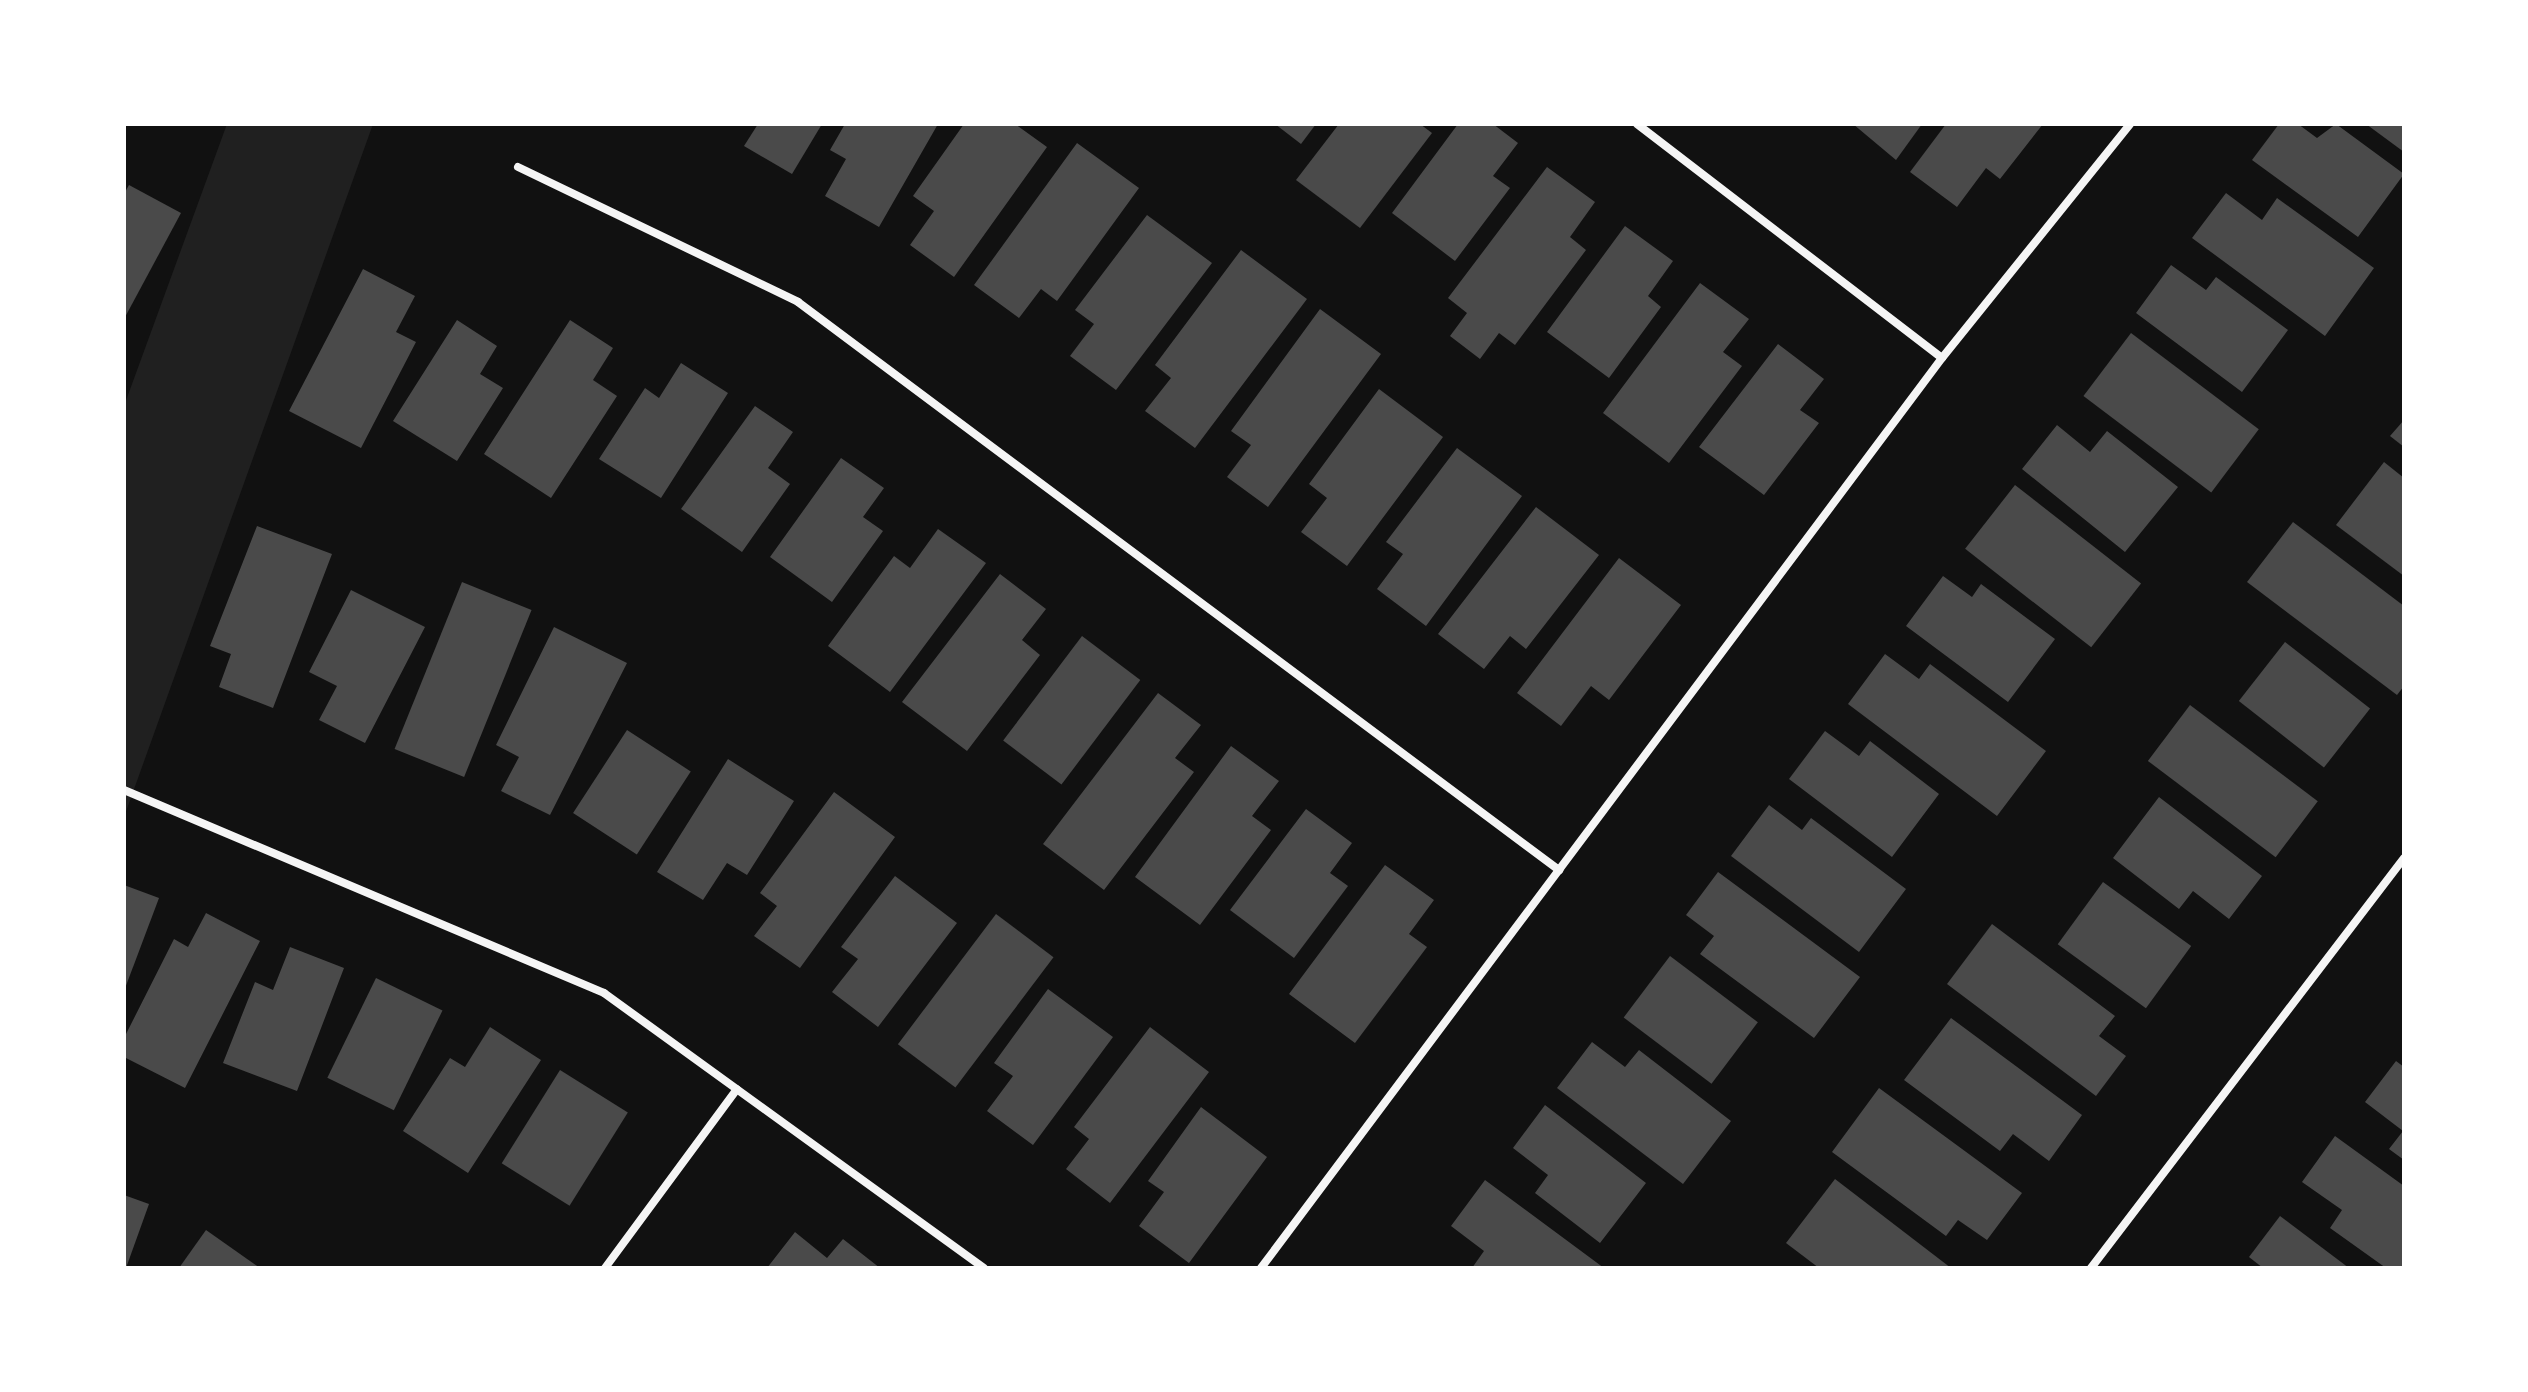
<!DOCTYPE html>
<html>
<head>
<meta charset="utf-8">
<style>
	body { margin:0 }
	#map { position:relative; width:2528px; height:1392px; overflow:hidden; background:#111; font-family:Cabin,sans-serif }
	div>[style] { position:absolute }
	.green>* { inset:0; background:#202020 }
	.building>* { inset:0; background:#4a4a4a; transform-origin:0 0 }
	.minor>* { height:8px; margin:-4px; padding:0 4px; transform-origin:4px; border-radius:4px; background:#f5f5f5 }
	span { translate:-50% -50%; white-space:nowrap; text-align:center; line-height:1.15; -webkit-text-stroke:7px #fff; paint-order:stroke }
	.frame { position:absolute; inset:0; border:126px solid #fff; pointer-events:none }
</style>
</head>
<body>
<div id="map">
	<div class="green">
		<i style="clip-path:polygon(227px 124px,373px 124px,124px 817px,124px 406px)"></i>
	</div>
	<div class="building">
		<i style="clip-path:polygon(758px 124px,822px 124px,792px 174px,744px 146px)"></i>
		<i style="clip-path:polygon(845px 124px,938px 124px,879px 227px,825px 196px,846px 159px,830px 150px)"></i>
		<i style="clip-path:polygon(964px 124px,1015px 124px,1047px 147px,954px 277px,910px 245px,934px 211px,913px 196px)"></i>
		<i style="clip-path:polygon(1275px 124px,1316px 124px,1301px 144px)"></i>
		<i style="clip-path:polygon(1339px 124px,1420px 124px,1432px 133px,1360px 228px,1296px 180px)"></i>
		<i style="clip-path:polygon(1458px 124px,1493px 124px,1518px 143px,1493px 176px,1510px 188px,1455px 261px,1392px 213px)"></i>
		<i style="clip-path:polygon(1853px 124px,1922px 124px,1896px 160px)"></i>
		<i style="clip-path:polygon(1946px 124px,2043px 124px,2000px 179px,1986px 168px,1957px 207px,1910px 172px)"></i>
		<i style="clip-path:polygon(2279px 124px,2298px 124px,2317px 138px,2336px 124px,2404px 174px,2358px 237px,2252px 160px)"></i>
		<i style="clip-path:polygon(2366px 124px,2404px 124px,2404px 152px)"></i>
		<i style="clip-path:polygon(1077px 143px,1139px 188px,1057px 301px,1041px 289px,1019px 318px,974px 285px)"></i>
		<i style="clip-path:polygon(1547px 167px,1595px 202px,1570px 237px,1586px 250px,1515px 345px,1499px 333px,1480px 359px,1450px 336px,1467px 313px,1448px 298px)"></i>
		<i style="clip-path:polygon(129px 185px,181px 213px,124px 319px,124px 194px)"></i>
		<i style="clip-path:polygon(2226px 193px,2262px 220px,2277px 198px,2374px 268px,2325px 336px,2192px 238px)"></i>
		<i style="clip-path:polygon(1147px 215px,1212px 263px,1116px 390px,1070px 356px,1094px 324px,1075px 310px)"></i>
		<i style="clip-path:polygon(1625px 226px,1673px 261px,1648px 296px,1661px 307px,1609px 378px,1547px 332px)"></i>
		<i style="clip-path:polygon(1241px 250px,1307px 299px,1195px 448px,1145px 411px,1171px 378px,1155px 365px)"></i>
		<i style="clip-path:polygon(2171px 265px,2206px 290px,2216px 277px,2288px 330px,2242px 392px,2136px 313px)"></i>
		<i style="clip-path:polygon(363px 269px,415px 296px,396px 332px,416px 342px,361px 448px,289px 411px)"></i>
		<i style="clip-path:polygon(1700px 283px,1749px 319px,1723px 352px,1742px 366px,1669px 463px,1603px 413px)"></i>
		<i style="clip-path:polygon(1320px 309px,1381px 354px,1268px 507px,1227px 477px,1251px 445px,1231px 431px)"></i>
		<i style="clip-path:polygon(457px 320px,497px 346px,480px 374px,503px 388px,457px 461px,393px 421px)"></i>
		<i style="clip-path:polygon(570px 320px,613px 348px,593px 380px,617px 396px,551px 498px,484px 454px)"></i>
		<i style="left:2131px;top:333px;width:160px;height:79px;rotate:37deg"></i>
		<i style="clip-path:polygon(1778px 344px,1824px 379px,1800px 410px,1819px 423px,1764px 495px,1699px 447px)"></i>
		<i style="clip-path:polygon(681px 363px,728px 393px,661px 498px,599px 459px,645px 388px,659px 398px)"></i>
		<i style="clip-path:polygon(1379px 389px,1443px 437px,1347px 566px,1301px 532px,1327px 498px,1309px 484px)"></i>
		<i style="clip-path:polygon(755px 406px,793px 432px,768px 468px,790px 484px,742px 552px,681px 509px)"></i>
		<i style="clip-path:polygon(2404px 420px,2404px 447px,2390px 436px)"></i>
		<i style="clip-path:polygon(2057px 425px,2090px 452px,2107px 431px,2178px 487px,2125px 552px,2022px 469px)"></i>
		<i style="clip-path:polygon(1457px 448px,1522px 496px,1426px 626px,1377px 589px,1403px 554px,1386px 542px)"></i>
		<i style="clip-path:polygon(841px 458px,884px 488px,863px 517px,883px 531px,832px 602px,770px 557px)"></i>
		<i style="clip-path:polygon(2384px 462px,2404px 478px,2404px 576px,2336px 525px)"></i>
		<i style="left:2015px;top:485px;width:160px;height:81px;rotate:38deg"></i>
		<i style="clip-path:polygon(1536px 507px,1599px 555px,1526px 649px,1510px 636px,1484px 669px,1438px 634px)"></i>
		<i style="clip-path:polygon(2293px 522px,2404px 606px,2404px 686px,2397px 695px,2247px 582px)"></i>
		<i style="clip-path:polygon(257px 526px,332px 554px,273px 708px,219px 687px,231px 654px,210px 646px)"></i>
		<i style="clip-path:polygon(938px 529px,986px 563px,890px 692px,828px 646px,894px 556px,910px 568px)"></i>
		<i style="clip-path:polygon(1619px 558px,1681px 605px,1609px 700px,1591px 686px,1561px 726px,1517px 693px)"></i>
		<i style="clip-path:polygon(1000px 574px,1046px 609px,1022px 640px,1040px 655px,967px 751px,902px 702px)"></i>
		<i style="clip-path:polygon(1943px 576px,1972px 597px,1981px 584px,2055px 639px,2008px 702px,1906px 626px)"></i>
		<i style="left:462px;top:582px;width:75px;height:180px;rotate:22deg"></i>
		<i style="clip-path:polygon(351px 590px,425px 627px,365px 743px,319px 720px,337px 686px,309px 672px)"></i>
		<i style="clip-path:polygon(554px 627px,627px 663px,550px 815px,501px 791px,519px 757px,496px 745px)"></i>
		<i style="left:1082px;top:636px;width:73px;height:131px;rotate:37deg"></i>
		<i style="left:2285px;top:642px;width:108px;height:75px;rotate:38deg"></i>
		<i style="clip-path:polygon(1885px 654px,1919px 679px,1930px 664px,2046px 751px,1997px 816px,1848px 704px)"></i>
		<i style="clip-path:polygon(1158px 693px,1201px 725px,1175px 758px,1194px 772px,1104px 890px,1043px 844px)"></i>
		<i style="left:2190px;top:705px;width:160px;height:70px;rotate:37deg"></i>
		<i style="left:627px;top:730px;width:76px;height:99px;rotate:33deg"></i>
		<i style="clip-path:polygon(1825px 731px,1859px 756px,1870px 741px,1939px 794px,1892px 857px,1789px 779px)"></i>
		<i style="clip-path:polygon(1231px 746px,1279px 781px,1252px 816px,1271px 830px,1200px 925px,1135px 877px)"></i>
		<i style="clip-path:polygon(728px 759px,794px 801px,747px 875px,727px 863px,703px 900px,657px 872px)"></i>
		<i style="clip-path:polygon(834px 792px,895px 837px,800px 968px,754px 936px,777px 906px,760px 893px)"></i>
		<i style="clip-path:polygon(2159px 797px,2262px 876px,2229px 919px,2193px 891px,2179px 909px,2113px 858px)"></i>
		<i style="clip-path:polygon(1769px 805px,1802px 830px,1811px 818px,1906px 889px,1859px 952px,1731px 856px)"></i>
		<i style="clip-path:polygon(1306px 809px,1352px 843px,1330px 873px,1348px 886px,1294px 958px,1230px 910px)"></i>
		<i style="clip-path:polygon(1385px 865px,1434px 900px,1409px 934px,1427px 947px,1355px 1043px,1289px 994px)"></i>
		<i style="clip-path:polygon(1718px 872px,1860px 977px,1814px 1038px,1700px 954px,1714px 936px,1686px 915px)"></i>
		<i style="clip-path:polygon(895px 876px,957px 923px,878px 1027px,832px 992px,858px 959px,841px 947px)"></i>
		<i style="left:2103px;top:882px;width:109px;height:77px;rotate:36deg"></i>
		<i style="clip-path:polygon(124px 885px,159px 898px,124px 991px)"></i>
		<i style="clip-path:polygon(206px 913px,260px 941px,185px 1088px,124px 1057px,124px 1038px,174px 939px,188px 947px)"></i>
		<i style="left:996px;top:914px;width:72px;height:163px;rotate:37deg"></i>
		<i style="clip-path:polygon(1992px 924px,2115px 1016px,2099px 1036px,2126px 1056px,2096px 1096px,1947px 984px)"></i>
		<i style="clip-path:polygon(290px 947px,344px 968px,297px 1091px,223px 1063px,255px 982px,273px 990px)"></i>
		<i style="left:1670px;top:956px;width:110px;height:77px;rotate:37deg"></i>
		<i style="left:376px;top:978px;width:74px;height:111px;rotate:26deg"></i>
		<i style="clip-path:polygon(1048px 989px,1113px 1037px,1033px 1145px,987px 1111px,1013px 1076px,994px 1063px)"></i>
		<i style="clip-path:polygon(1951px 1018px,2082px 1115px,2049px 1161px,2013px 1134px,2000px 1151px,1904px 1080px)"></i>
		<i style="clip-path:polygon(490px 1027px,541px 1060px,468px 1173px,403px 1131px,450px 1058px,465px 1067px)"></i>
		<i style="clip-path:polygon(1150px 1027px,1209px 1072px,1110px 1203px,1066px 1169px,1089px 1139px,1074px 1127px)"></i>
		<i style="clip-path:polygon(1592px 1042px,1625px 1067px,1639px 1050px,1731px 1121px,1683px 1184px,1557px 1088px)"></i>
		<i style="clip-path:polygon(2396px 1061px,2404px 1067px,2404px 1160px,2389px 1149px,2403px 1131px,2365px 1102px)"></i>
		<i style="left:560px;top:1070px;width:80px;height:110px;rotate:32deg"></i>
		<i style="clip-path:polygon(1879px 1088px,2022px 1193px,1987px 1240px,1958px 1220px,1946px 1236px,1832px 1152px)"></i>
		<i style="clip-path:polygon(1545px 1105px,1646px 1183px,1600px 1243px,1535px 1193px,1548px 1175px,1513px 1148px)"></i>
		<i style="clip-path:polygon(1201px 1107px,1267px 1157px,1189px 1263px,1139px 1226px,1164px 1192px,1148px 1181px)"></i>
		<i style="clip-path:polygon(2335px 1136px,2404px 1186px,2404px 1268px,2386px 1268px,2330px 1228px,2342px 1210px,2302px 1182px)"></i>
		<i style="clip-path:polygon(1835px 1179px,1951px 1268px,1819px 1268px,1786px 1243px)"></i>
		<i style="clip-path:polygon(1485px 1180px,1604px 1268px,1472px 1268px,1484px 1251px,1451px 1226px)"></i>
		<i style="clip-path:polygon(124px 1195px,149px 1204px,126px 1268px,124px 1268px)"></i>
		<i style="clip-path:polygon(2280px 1216px,2349px 1268px,2263px 1268px,2249px 1257px)"></i>
		<i style="clip-path:polygon(206px 1230px,260px 1268px,179px 1268px)"></i>
		<i style="clip-path:polygon(795px 1232px,827px 1258px,843px 1239px,880px 1268px,767px 1268px)"></i>
	</div>
	<div class="minor">
		<i style="left:1637px;top:124px;width:384px;rotate:37.5deg"></i>
		<i style="left:518px;top:167px;width:311px;rotate:25.7deg"></i>
		<i style="left:798px;top:302px;width:950px;rotate:36.74deg"></i>
		<i style="left:124px;top:790px;width:521px;rotate:22.92deg"></i>
		<i style="left:604px;top:993px;width:469px;rotate:35.9deg"></i>
		<i style="left:605px;top:1268px;width:222px;rotate:-53.6deg"></i>
		<i style="left:1261px;top:1268px;width:1137px;rotate:-53.19deg"></i>
		<i style="left:1942px;top:358px;width:300px;rotate:-51.2deg"></i>
		<i style="left:2091px;top:1268px;width:516px;rotate:-52.64deg"></i>
	</div>
	<div class="frame"></div>
</div>
</body>
</html>
